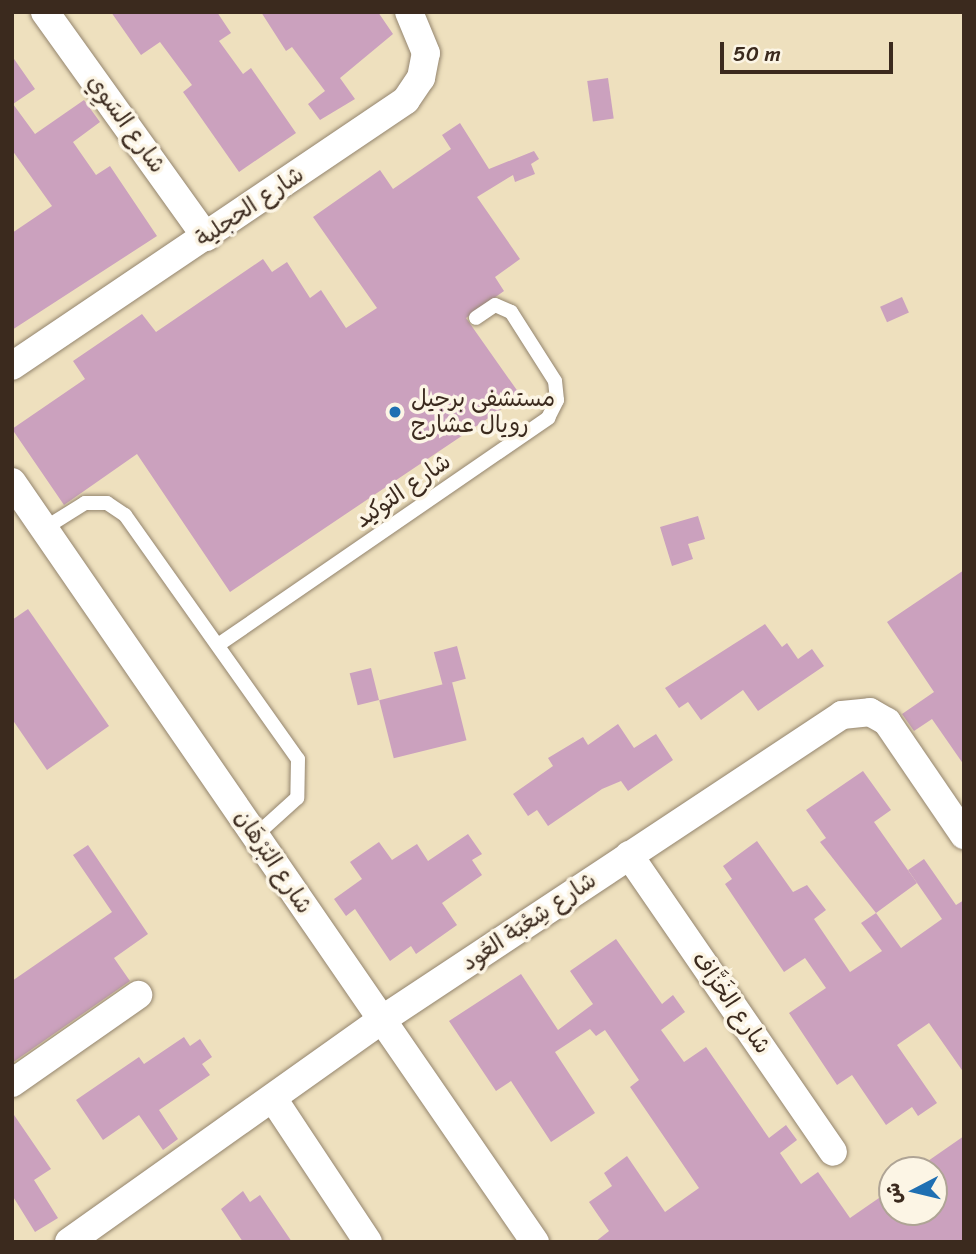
<!DOCTYPE html>
<html>
<head>
<meta charset="utf-8">
<style>
	body { margin:0 }
	#map { position:relative; width:976px; height:1254px; overflow:hidden; background:#eee0be; font-family:Sriracha,"Playpen Sans Arabic",sans-serif }
	div>[style] { position:absolute }
	.building>* { inset:0; background:#cba1be; transform-origin:0 0 }
	.roads { filter:drop-shadow(0 0 2px #94856e) drop-shadow(0 0 2px #94856e) }
	.service>* { height:14px; margin:-7px; padding:0 7px; transform-origin:7px; border-radius:7px; background:#fff }
	.minor>* { height:28px; margin:-14px; padding:0 14px; transform-origin:14px; border-radius:14px; background:#fff }
	.dots>* { width:19px; height:19px; translate:-50% -50%; box-sizing:border-box; border:4px solid #fcf5e5; border-radius:50% }
	span { translate:-50% -50%; white-space:nowrap; text-align:center; line-height:1.15; -webkit-text-stroke:7px #fcf5e5; paint-order:stroke }
	.street-label { font-size:23px; color:#3b2a1e }
	.poi-label { font-size:23px; color:#3b2a1e }
	.left { translate:0 -50%; text-align:left }
	.frame { position:absolute; inset:0; border:14px solid #3b2a1e; pointer-events:none }
	.north { position:absolute; left:878px; top:1156px; width:70px; height:70px; box-sizing:border-box; background:#fcf5e5; border:2px solid #afa495; border-radius:50%; rotate:263deg; font-size:19px; font-weight:700; line-height:28px; text-align:center; color:#3b2a1e }
	.north::after { content:''; display:block; margin:auto; width:24px; height:32px; background:#1f6fb2; clip-path:polygon(50% 0,100% 100%,50% 72%,0 100%) }
	.scale { position:absolute; left:720px; top:42px; width:173px; height:32px; box-sizing:border-box; border:4px solid #3b2a1e; border-top:0; padding-left:9px; font-size:21px; line-height:24px; white-space:nowrap; color:#3b2a1e; -webkit-text-stroke:5px #fcf5e5; paint-order:stroke }
</style>
</head>
<body>
<div id="map">
	<div class="building">
		<i style="clip-path:polygon(111px 12px,217px 12px,231px 33px,219px 41px,243px 74px,251px 68px,296px 133px,239px 172px,183px 92px,192px 85px,160px 42px,141px 55px)"></i>
		<i style="clip-path:polygon(261px 12px,378px 12px,393px 34px,340px 78px,355px 99px,320px 120px,308px 104px,325px 91px,292px 47px,286px 51px)"></i>
		<i style="clip-path:polygon(12px 56px,35px 89px,13px 104px,35px 134px,84px 100px,100px 122px,73px 142px,96px 175px,110px 166px,157px 236px,12px 330px,12px 233px,52px 206px,12px 150px)"></i>
		<i style="left:608px;top:78px;width:41px;height:21px;rotate:82deg"></i>
		<i style="clip-path:polygon(460px 123px,489px 169px,534px 151px,539px 159px,531px 164px,535px 174px,515px 182px,513px 175px,477px 197px,520px 259px,495px 277px,504px 291px,466px 318px,521px 396px,230px 592px,137px 454px,64px 505px,12px 429px,85px 379px,73px 361px,142px 314px,156px 332px,263px 259px,272px 272px,287px 262px,310px 298px,321px 290px,346px 328px,377px 308px,313px 217px,380px 170px,393px 189px,451px 149px,442px 135px)"></i>
		<i style="left:902px;top:297px;width:17px;height:24px;rotate:66deg"></i>
		<i style="clip-path:polygon(698px 516px,705px 539px,688px 544px,693px 559px,672px 566px,660px 527px)"></i>
		<i style="clip-path:polygon(964px 570px,964px 765px,932px 719px,914px 731px,902px 714px,934px 692px,887px 622px)"></i>
		<i style="clip-path:polygon(28px 609px,109px 726px,47px 770px,12px 719px,12px 620px)"></i>
		<i style="clip-path:polygon(765px 624px,782px 647px,787px 643px,798px 659px,812px 649px,824px 666px,758px 711px,743px 690px,701px 720px,688px 702px,679px 708px,665px 688px)"></i>
		<i style="left:457px;top:646px;width:34px;height:24px;rotate:75deg"></i>
		<i style="left:371px;top:668px;width:33px;height:22px;rotate:76deg"></i>
		<i style="left:452px;top:682px;width:60px;height:75px;rotate:76deg"></i>
		<i style="clip-path:polygon(618px 724px,634px 748px,656px 734px,673px 760px,628px 791px,621px 781px,602px 789px,548px 826px,537px 810px,528px 816px,513px 794px,553px 766px,548px 758px,583px 737px,588px 745px)"></i>
		<i style="clip-path:polygon(863px 771px,891px 810px,874px 822px,917px 883px,876px 913px,820px 842px,826px 838px,806px 810px)"></i>
		<i style="clip-path:polygon(468px 834px,482px 854px,472px 860px,482px 875px,442px 903px,457px 925px,416px 954px,411px 946px,390px 961px,355px 909px,346px 916px,334px 899px,362px 879px,350px 862px,379px 842px,392px 860px,417px 844px,428px 861px)"></i>
		<i style="clip-path:polygon(757px 841px,793px 892px,807px 885px,826px 910px,814px 919px,850px 972px,882px 951px,861px 923px,876px 913px,901px 948px,942px 919px,908px 870px,924px 859px,956px 905px,964px 900px,964px 1073px,929px 1023px,897px 1045px,937px 1103px,918px 1116px,912px 1107px,886px 1125px,852px 1075px,837px 1085px,789px 1013px,826px 988px,805px 958px,784px 972px,725px 884px,732px 879px,723px 866px)"></i>
		<i style="clip-path:polygon(88px 845px,148px 934px,114px 958px,130px 981px,12px 1063px,12px 981px,112px 912px,73px 855px)"></i>
		<i style="clip-path:polygon(616px 939px,662px 1004px,673px 995px,685px 1012px,661px 1030px,684px 1062px,706px 1047px,769px 1138px,786px 1125px,797px 1140px,780px 1153px,801px 1184px,818px 1172px,850px 1218px,892px 1189px,892px 1212px,934px 1212px,934px 1170px,915px 1170px,964px 1136px,964px 1242px,595px 1242px,609px 1231px,589px 1202px,612px 1186px,604px 1173px,627px 1156px,665px 1212px,699px 1188px,630px 1087px,639px 1080px,605px 1030px,596px 1036px,590px 1029px,555px 1052px,595px 1113px,551px 1142px,511px 1081px,496px 1091px,449px 1021px,521px 974px,558px 1030px,593px 1004px,570px 971px)"></i>
		<i style="clip-path:polygon(184px 1037px,190px 1046px,200px 1039px,212px 1057px,202px 1064px,210px 1075px,159px 1110px,178px 1139px,163px 1150px,139px 1115px,103px 1140px,76px 1100px,139px 1057px,144px 1064px)"></i>
		<i style="clip-path:polygon(12px 1112px,51px 1169px,34px 1180px,58px 1218px,35px 1232px,12px 1195px)"></i>
		<i style="clip-path:polygon(243px 1191px,250px 1202px,260px 1195px,292px 1242px,243px 1242px,221px 1209px)"></i>
	</div>
	<div class="roads">
		<div class="service">
			<i style="left:45px;top:528px;width:47px;rotate:-32deg"></i>
			<i style="left:85px;top:503px;width:22px"></i>
			<i style="left:107px;top:503px;width:22px;rotate:34deg"></i>
			<i style="left:125px;top:515px;width:299px;rotate:54.7deg"></i>
			<i style="left:298px;top:759px;width:39px;rotate:91deg"></i>
			<i style="left:297px;top:798px;width:57px;rotate:137.9deg"></i>
			<i style="left:218px;top:645px;width:401px;rotate:-34.5deg"></i>
			<i style="left:548px;top:418px;width:20px;rotate:-63deg"></i>
			<i style="left:557px;top:400px;width:19px;rotate:-96deg"></i>
			<i style="left:555px;top:381px;width:82px;rotate:-122.5deg"></i>
			<i style="left:511px;top:312px;width:17px;rotate:-156deg"></i>
			<i style="left:495px;top:305px;width:23px;rotate:146deg"></i>
		</div>
		<div class="minor">
			<i style="left:45px;top:12px;width:277px;rotate:54.4deg"></i>
			<i style="left:12px;top:366px;width:475px;rotate:-34deg"></i>
			<i style="left:406px;top:100px;width:27px;rotate:-56deg"></i>
			<i style="left:421px;top:78px;width:25px;rotate:-79deg"></i>
			<i style="left:426px;top:53px;width:44px;rotate:-112.5deg"></i>
			<i style="left:12px;top:482px;width:923px;rotate:55.47deg"></i>
			<i style="left:629px;top:855px;width:360px;rotate:55.5deg"></i>
			<i style="left:12px;top:1083px;width:154px;rotate:-34.9deg"></i>
			<i style="left:274px;top:1100px;width:170px;rotate:56.5deg"></i>
			<i style="left:69px;top:1242px;width:382px;rotate:-35.4deg"></i>
			<i style="left:380px;top:1021px;width:554px;rotate:-33.52deg"></i>
			<i style="left:842px;top:715px;width:28px;rotate:-6deg"></i>
			<i style="left:870px;top:712px;width:20px;rotate:30deg"></i>
			<i style="left:887px;top:722px;width:137px;rotate:55.7deg"></i>
		</div>
	</div>
	<div class="dots">
		<i style="left:395px;top:412px;background:#1f6fb2"></i>
	</div>
	<div class="street-label">
		<span style="left:126px;top:124px;rotate:54deg">شارع السَوِي</span>
		<span style="left:250px;top:207px;rotate:-34deg">شارع الحجلية</span>
		<span style="left:403px;top:491px;rotate:-35deg">شارع التوكيد</span>
		<span style="left:273px;top:862px;rotate:56deg">شارع البُرْهَان</span>
		<span style="left:529px;top:922px;rotate:-34deg">شارع شِعْبَة العُود</span>
		<span style="left:731px;top:1003px;rotate:55deg">شارع الخَزَّاف</span>
	</div>
	<div class="poi-label">
		<span class="left" style="left:411px;top:412px">مستشفى برجيل<br>رويال عشارج</span>
	</div>
	<div class="frame"></div>
	<div class="north">ش</div>
	<div class="scale">50 m</div>
</div>
</body>
</html>
